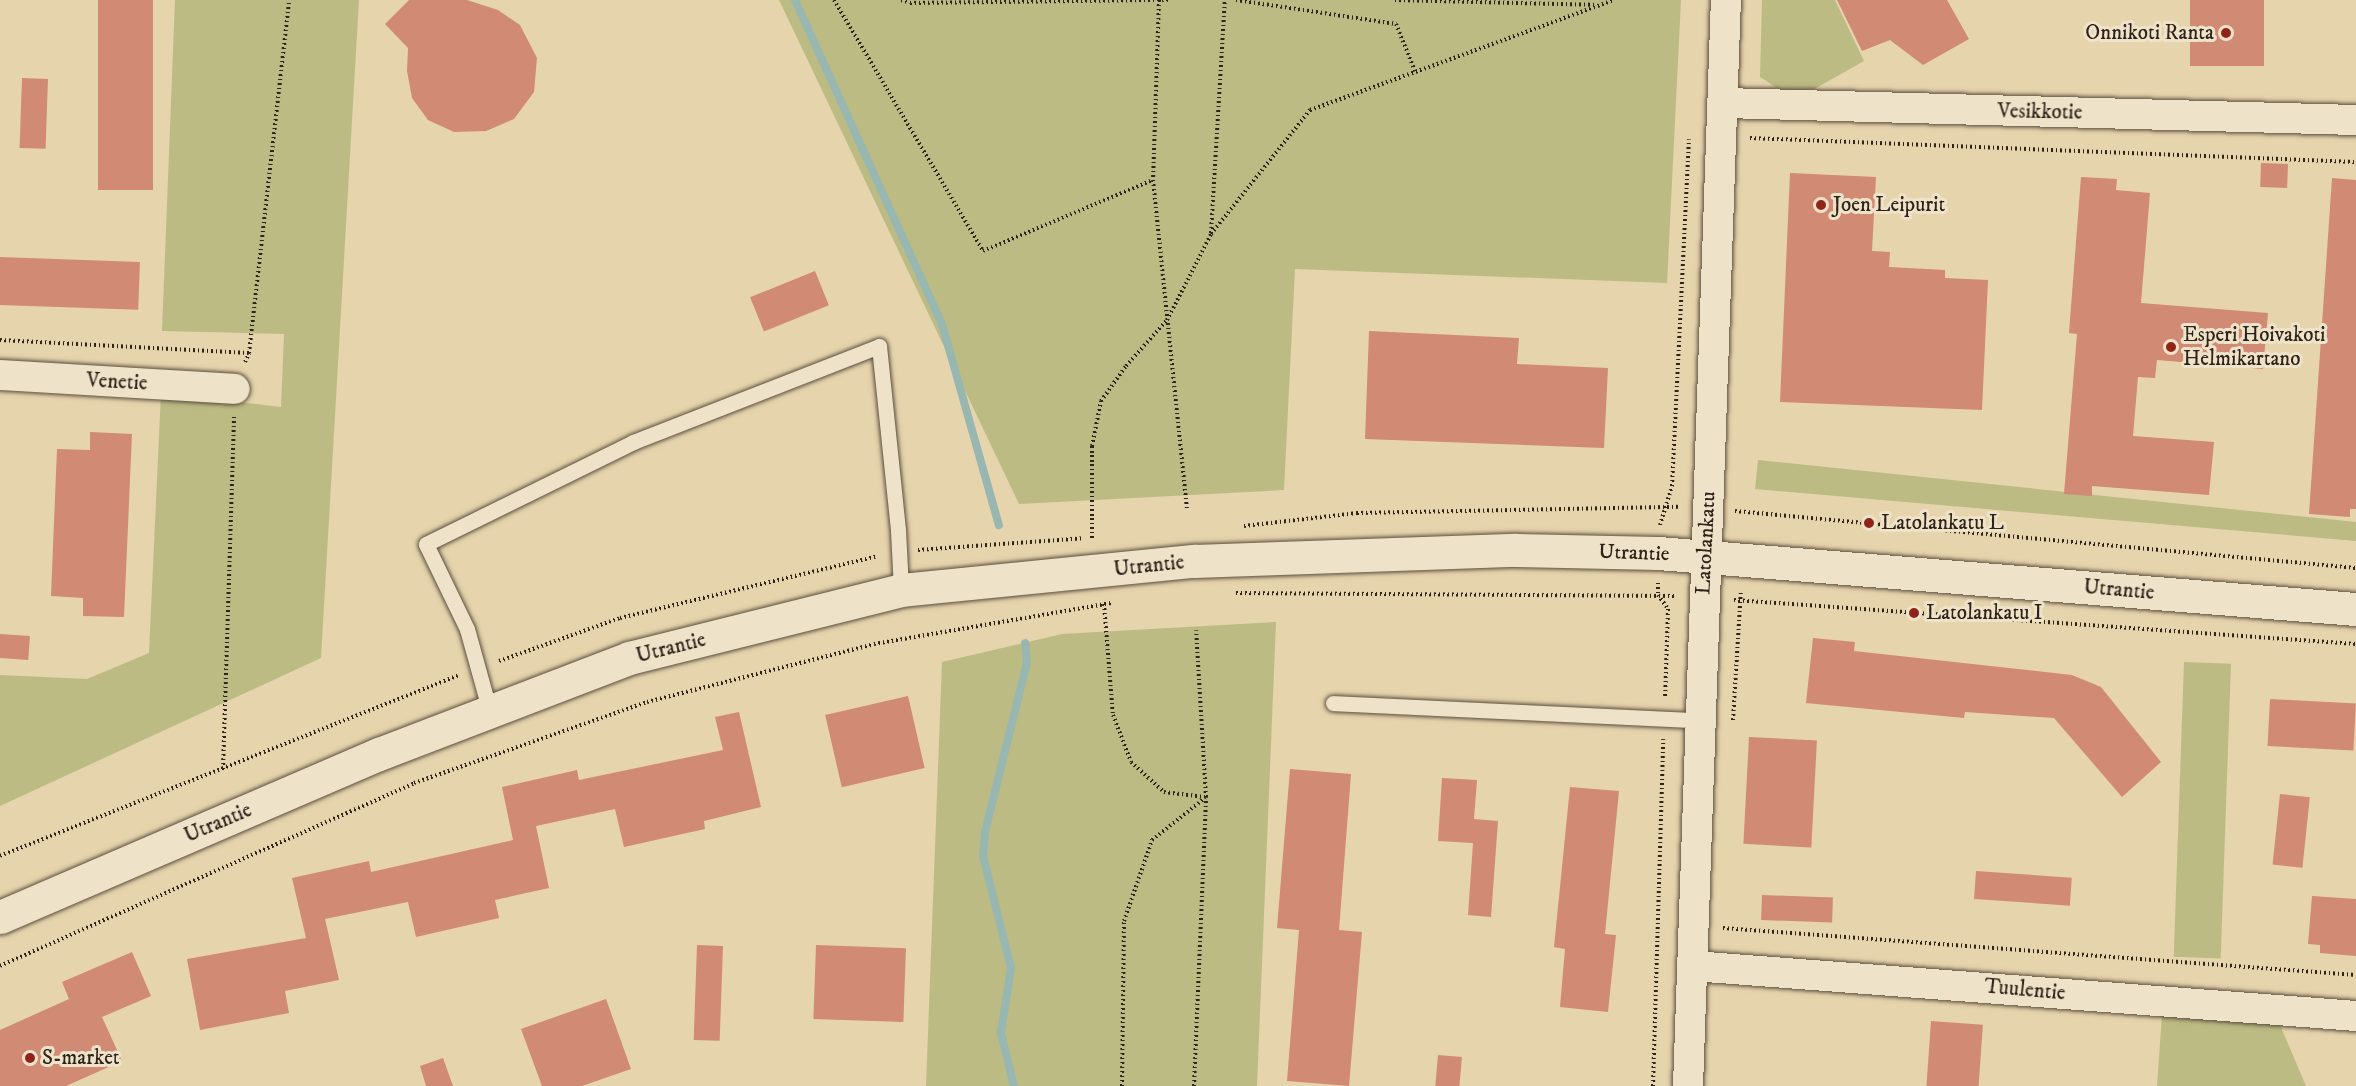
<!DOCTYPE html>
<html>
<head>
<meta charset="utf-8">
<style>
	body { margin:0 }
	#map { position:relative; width:2356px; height:1086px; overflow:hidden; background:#e5d4ac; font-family:"IM FELL DW Pica",serif }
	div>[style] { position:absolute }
	.green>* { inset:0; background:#bcbb84; transform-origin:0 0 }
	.stream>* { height:8px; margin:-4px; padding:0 4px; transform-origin:4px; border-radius:4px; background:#98b7b1 }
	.building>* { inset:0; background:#d18a74; transform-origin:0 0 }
	.path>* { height:4px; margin-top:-2px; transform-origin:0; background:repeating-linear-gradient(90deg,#2e2219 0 1.5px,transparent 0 4.5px) }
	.roads { filter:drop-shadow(0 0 2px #5c4e3e) drop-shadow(0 0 2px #5c4e3e) }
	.lane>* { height:15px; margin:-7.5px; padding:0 7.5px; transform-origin:7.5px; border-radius:7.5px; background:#eee3c9 }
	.street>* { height:30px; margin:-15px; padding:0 15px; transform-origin:15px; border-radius:15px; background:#eee3c9 }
	.secondary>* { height:33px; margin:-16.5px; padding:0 16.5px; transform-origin:16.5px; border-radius:16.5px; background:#eee3c9 }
	.dots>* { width:16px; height:16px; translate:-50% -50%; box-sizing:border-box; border:3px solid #eee3c9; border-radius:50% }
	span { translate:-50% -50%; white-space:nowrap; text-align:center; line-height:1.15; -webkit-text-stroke:6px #eee3c9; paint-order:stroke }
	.poi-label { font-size:21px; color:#2e2219 }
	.right { translate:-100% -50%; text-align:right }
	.left { translate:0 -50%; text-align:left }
	.street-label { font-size:21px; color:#2e2219 }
</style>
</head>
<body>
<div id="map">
	<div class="green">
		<i style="clip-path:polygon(175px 0,359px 0,321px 658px,0 806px,0 675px,87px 679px,149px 653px,161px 393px,281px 407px,284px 334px,162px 331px)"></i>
		<i style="clip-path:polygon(779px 0,1681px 0,1667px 283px,1295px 269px,1284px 490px,1019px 504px)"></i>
		<i style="clip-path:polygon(1762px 0,1835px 0,1864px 61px,1809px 92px,1788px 95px,1760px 77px)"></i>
		<i style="clip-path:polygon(1758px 460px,2356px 522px,2356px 541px,1755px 489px)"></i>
		<i style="clip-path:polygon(1276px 622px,1257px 1086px,926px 1086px,942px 662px,1062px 634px)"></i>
		<i style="left:2184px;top:662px;width:47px;height:295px;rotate:2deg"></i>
		<i style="clip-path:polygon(2162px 1015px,2280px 1025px,2306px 1086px,2157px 1086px)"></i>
	</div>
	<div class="stream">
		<i style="left:795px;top:0;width:356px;rotate:65.6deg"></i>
		<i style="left:942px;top:324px;width:209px;rotate:74.2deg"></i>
		<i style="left:1014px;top:1086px;width:55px;rotate:-103.8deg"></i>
		<i style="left:1001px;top:1033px;width:66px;rotate:-81.3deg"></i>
		<i style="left:1011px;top:968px;width:115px;rotate:-104deg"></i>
		<i style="left:983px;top:856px;width:24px;rotate:-85deg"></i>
		<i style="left:985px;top:832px;width:175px;rotate:-76.1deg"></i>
		<i style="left:1027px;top:662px;width:19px;rotate:-96deg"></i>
	</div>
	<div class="building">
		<i style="left:98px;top:0;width:55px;height:190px"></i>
		<i style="clip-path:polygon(409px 0,467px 0,498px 10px,520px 25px,537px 58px,534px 92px,514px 119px,486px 131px,454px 132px,428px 120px,412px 98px,407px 71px,408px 48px,385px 24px)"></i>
		<i style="clip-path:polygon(1837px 0,1947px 0,1969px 39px,1923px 65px,1890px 40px,1862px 51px)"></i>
		<i style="left:2190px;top:0;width:74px;height:66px"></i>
		<i style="left:22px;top:78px;width:26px;height:70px;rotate:2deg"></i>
		<i style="left:2261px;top:163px;width:27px;height:24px;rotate:2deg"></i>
		<i style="clip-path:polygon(1790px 173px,1876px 177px,1872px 251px,1890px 252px,1889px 267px,1945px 270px,1945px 278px,1988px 280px,1982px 410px,1780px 402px)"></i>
		<i style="clip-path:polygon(2081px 177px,2117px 179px,2116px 190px,2150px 193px,2141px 303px,2268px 313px,2263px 369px,2157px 360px,2155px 378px,2138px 377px,2133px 436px,2214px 442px,2209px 495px,2092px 486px,2092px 496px,2064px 494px,2077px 334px,2069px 333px)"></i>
		<i style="clip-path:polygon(2332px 178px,2356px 180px,2356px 509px,2350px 509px,2350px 517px,2309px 514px)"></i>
		<i style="left:0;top:257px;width:140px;height:48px;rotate:2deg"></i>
		<i style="left:815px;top:271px;width:37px;height:70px;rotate:68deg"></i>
		<i style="clip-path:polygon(1369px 331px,1519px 338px,1517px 364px,1608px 368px,1604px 448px,1365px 439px)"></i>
		<i style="clip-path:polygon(90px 432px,132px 434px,124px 617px,83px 616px,83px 598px,51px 596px,57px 449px,90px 450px)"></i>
		<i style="left:0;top:634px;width:30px;height:24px;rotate:4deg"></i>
		<i style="clip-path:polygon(1813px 638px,1855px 642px,1854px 651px,2072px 675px,2101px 687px,2161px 762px,2122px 797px,2054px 718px,1965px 712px,1964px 718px,1806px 703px)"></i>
		<i style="left:908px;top:696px;width:74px;height:85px;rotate:77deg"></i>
		<i style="left:2270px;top:699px;width:86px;height:47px;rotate:3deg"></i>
		<i style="clip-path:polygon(739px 712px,761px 807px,704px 821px,705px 829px,624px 847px,615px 809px,536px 826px,549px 888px,495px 900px,499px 918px,416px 937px,408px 902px,325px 919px,339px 980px,285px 991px,289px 1013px,200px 1030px,187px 959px,306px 938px,292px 878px,369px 861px,371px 872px,513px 840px,502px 787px,577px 770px,579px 780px,723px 750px,715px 717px)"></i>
		<i style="left:1749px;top:737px;width:68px;height:107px;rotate:3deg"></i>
		<i style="clip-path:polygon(1290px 769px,1351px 774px,1339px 930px,1362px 932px,1349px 1086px,1287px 1081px,1299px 930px,1277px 928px)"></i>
		<i style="clip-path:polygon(1442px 778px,1477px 780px,1474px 819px,1498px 821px,1491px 917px,1468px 915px,1473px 843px,1438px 841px)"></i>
		<i style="clip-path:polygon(1570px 787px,1619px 791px,1605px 934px,1616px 935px,1608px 1012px,1560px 1007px,1565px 949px,1554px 947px)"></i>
		<i style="left:2280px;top:794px;width:30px;height:71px;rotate:6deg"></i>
		<i style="left:1976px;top:871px;width:96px;height:28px;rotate:4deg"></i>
		<i style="left:1762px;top:895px;width:71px;height:25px;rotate:2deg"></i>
		<i style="clip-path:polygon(2312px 896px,2356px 899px,2356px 956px,2320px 953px,2320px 945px,2308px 944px)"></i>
		<i style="left:697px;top:945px;width:26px;height:95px;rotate:2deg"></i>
		<i style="left:816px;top:945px;width:90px;height:74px;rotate:2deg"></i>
		<i style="clip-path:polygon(132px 952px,151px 996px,102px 1017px,122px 1061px,66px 1086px,0 1086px,0 1030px,69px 999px,62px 982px)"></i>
		<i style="clip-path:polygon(606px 999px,631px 1069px,582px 1086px,542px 1086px,521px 1029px)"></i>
		<i style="left:1931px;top:1021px;width:52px;height:65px;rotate:4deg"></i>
		<i style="left:1438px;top:1055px;width:24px;height:31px;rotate:5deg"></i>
		<i style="clip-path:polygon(443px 1058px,453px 1086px,426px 1086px,420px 1066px)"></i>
	</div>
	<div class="path">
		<i style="left:834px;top:0;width:292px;rotate:59.3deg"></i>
		<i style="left:983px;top:251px;width:184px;rotate:-22.7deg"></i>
		<i style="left:901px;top:0;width:9px;rotate:18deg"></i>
		<i style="left:910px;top:3px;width:258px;rotate:-0.7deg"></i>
		<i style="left:1159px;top:0;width:180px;rotate:91.9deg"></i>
		<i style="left:1153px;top:180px;width:331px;rotate:84.1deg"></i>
		<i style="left:1236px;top:0;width:162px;rotate:8.5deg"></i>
		<i style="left:1396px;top:24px;width:51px;rotate:68deg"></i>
		<i style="left:1395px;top:0;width:199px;rotate:1.4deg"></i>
		<i style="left:1750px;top:138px;width:606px;rotate:2.27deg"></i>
		<i style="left:1211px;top:233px;width:233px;rotate:-86.6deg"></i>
		<i style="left:0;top:340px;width:249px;rotate:3deg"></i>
		<i style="left:245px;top:362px;width:10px;rotate:-66deg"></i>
		<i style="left:249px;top:353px;width:355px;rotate:-83.5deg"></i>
		<i style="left:1735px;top:511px;width:624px;rotate:5.24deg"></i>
		<i style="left:1660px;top:525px;width:41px;rotate:-72.9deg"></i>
		<i style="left:1672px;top:486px;width:347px;rotate:-87.2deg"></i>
		<i style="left:1244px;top:526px;width:114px;rotate:-6.6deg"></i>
		<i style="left:1357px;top:513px;width:323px;rotate:-1.1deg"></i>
		<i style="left:1092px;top:538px;width:92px;rotate:-90deg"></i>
		<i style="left:1092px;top:446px;width:46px;rotate:-78.7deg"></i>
		<i style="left:1101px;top:401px;width:43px;rotate:-54.5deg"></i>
		<i style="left:1126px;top:366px;width:62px;rotate:-48.3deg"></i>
		<i style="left:1167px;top:320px;width:97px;rotate:-62.9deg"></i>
		<i style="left:1211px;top:234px;width:159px;rotate:-51.4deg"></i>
		<i style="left:1310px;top:110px;width:323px;rotate:-19.9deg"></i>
		<i style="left:918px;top:550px;width:166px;rotate:-4.1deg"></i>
		<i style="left:1658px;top:583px;width:12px;rotate:90deg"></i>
		<i style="left:1658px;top:595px;width:17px;rotate:54deg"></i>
		<i style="left:1668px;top:609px;width:89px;rotate:91.9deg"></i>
		<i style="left:1236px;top:593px;width:440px;rotate:0.4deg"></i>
		<i style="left:1734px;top:600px;width:624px;rotate:4.05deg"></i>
		<i style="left:1104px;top:604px;width:111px;rotate:85.4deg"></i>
		<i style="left:1113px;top:715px;width:50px;rotate:69deg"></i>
		<i style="left:1131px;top:762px;width:45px;rotate:42.3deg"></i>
		<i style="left:1164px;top:792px;width:41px;rotate:7deg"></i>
		<i style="left:499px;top:661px;width:128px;rotate:-19.6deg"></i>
		<i style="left:620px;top:618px;width:265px;rotate:-13.5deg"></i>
		<i style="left:1733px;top:720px;width:130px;rotate:-86.5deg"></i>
		<i style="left:223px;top:769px;width:353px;rotate:-88.2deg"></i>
		<i style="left:0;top:856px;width:492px;rotate:-21.5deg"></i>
		<i style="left:1723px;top:928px;width:635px;rotate:4.25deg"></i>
		<i style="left:0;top:966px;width:453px;rotate:-23.8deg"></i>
		<i style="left:414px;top:783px;width:247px;rotate:-19.2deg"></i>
		<i style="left:647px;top:702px;width:234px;rotate:-14.3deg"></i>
		<i style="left:874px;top:644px;width:242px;rotate:-9.8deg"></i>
		<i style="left:1122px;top:1086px;width:165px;rotate:-89.3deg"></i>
		<i style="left:1124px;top:921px;width:86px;rotate:-70.9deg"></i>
		<i style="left:1152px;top:840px;width:68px;rotate:-38.4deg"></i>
		<i style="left:1194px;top:1086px;width:289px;rotate:-87.6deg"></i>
		<i style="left:1206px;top:797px;width:167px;rotate:-93.4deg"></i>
		<i style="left:1653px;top:1086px;width:347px;rotate:-88.3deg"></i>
	</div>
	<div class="roads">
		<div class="lane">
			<i style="left:1333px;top:703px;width:367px;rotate:2.7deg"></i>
			<i style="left:490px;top:712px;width:86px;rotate:-105.5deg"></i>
			<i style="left:467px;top:629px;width:94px;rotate:-115.8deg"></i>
			<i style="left:426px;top:544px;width:231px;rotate:-26.2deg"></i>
			<i style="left:633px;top:442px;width:264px;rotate:-21.3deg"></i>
			<i style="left:879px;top:346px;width:185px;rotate:84.1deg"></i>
			<i style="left:898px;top:530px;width:60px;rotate:87.1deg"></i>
		</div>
		<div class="street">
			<i style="left:1724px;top:103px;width:632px;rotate:1.54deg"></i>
			<i style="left:0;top:375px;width:235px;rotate:3.4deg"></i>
			<i style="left:1693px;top:966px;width:665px;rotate:4.31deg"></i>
			<i style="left:1688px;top:1086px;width:1087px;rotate:-88deg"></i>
		</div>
		<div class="secondary">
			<i style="left:0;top:917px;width:413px;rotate:-23.3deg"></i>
			<i style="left:379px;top:754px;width:268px;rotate:-21deg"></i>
			<i style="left:629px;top:658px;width:280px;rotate:-14deg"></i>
			<i style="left:901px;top:590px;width:294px;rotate:-5.7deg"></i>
			<i style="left:1194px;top:561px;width:322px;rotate:-2deg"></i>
			<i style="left:1516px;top:550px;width:142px;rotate:1.2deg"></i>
			<i style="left:1658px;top:553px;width:700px;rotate:4.59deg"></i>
		</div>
	</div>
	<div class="dots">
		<i style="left:2226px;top:33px;background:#8f2418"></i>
		<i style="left:1821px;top:205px;background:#8f2418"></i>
		<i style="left:2171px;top:347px;background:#8f2418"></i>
		<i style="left:1869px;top:523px;background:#8f2418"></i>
		<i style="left:1914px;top:613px;background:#8f2418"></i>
		<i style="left:30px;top:1058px;background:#8f2418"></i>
	</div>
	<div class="poi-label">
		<span class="right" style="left:2214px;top:33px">Onnikoti Ranta</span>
		<span class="left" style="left:1833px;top:205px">Joen Leipurit</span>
		<span class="left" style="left:2183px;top:347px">Esperi Hoivakoti<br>Helmikartano</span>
		<span class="left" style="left:1881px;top:523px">Latolankatu L</span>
		<span class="left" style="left:1926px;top:613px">Latolankatu I</span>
		<span class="left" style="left:42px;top:1058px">S-market</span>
	</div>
	<div class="street-label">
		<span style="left:2040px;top:112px;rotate:1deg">Vesikkotie</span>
		<span style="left:117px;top:382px;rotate:3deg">Venetie</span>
		<span style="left:1706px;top:543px;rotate:-87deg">Latolankatu</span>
		<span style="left:1634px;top:553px;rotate:2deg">Utrantie</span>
		<span style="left:1149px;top:566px;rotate:-6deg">Utrantie</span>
		<span style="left:2119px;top:590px;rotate:5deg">Utrantie</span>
		<span style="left:671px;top:648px;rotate:-14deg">Utrantie</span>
		<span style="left:218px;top:823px;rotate:-23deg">Utrantie</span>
		<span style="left:2025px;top:990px;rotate:5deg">Tuulentie</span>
	</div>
</div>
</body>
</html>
